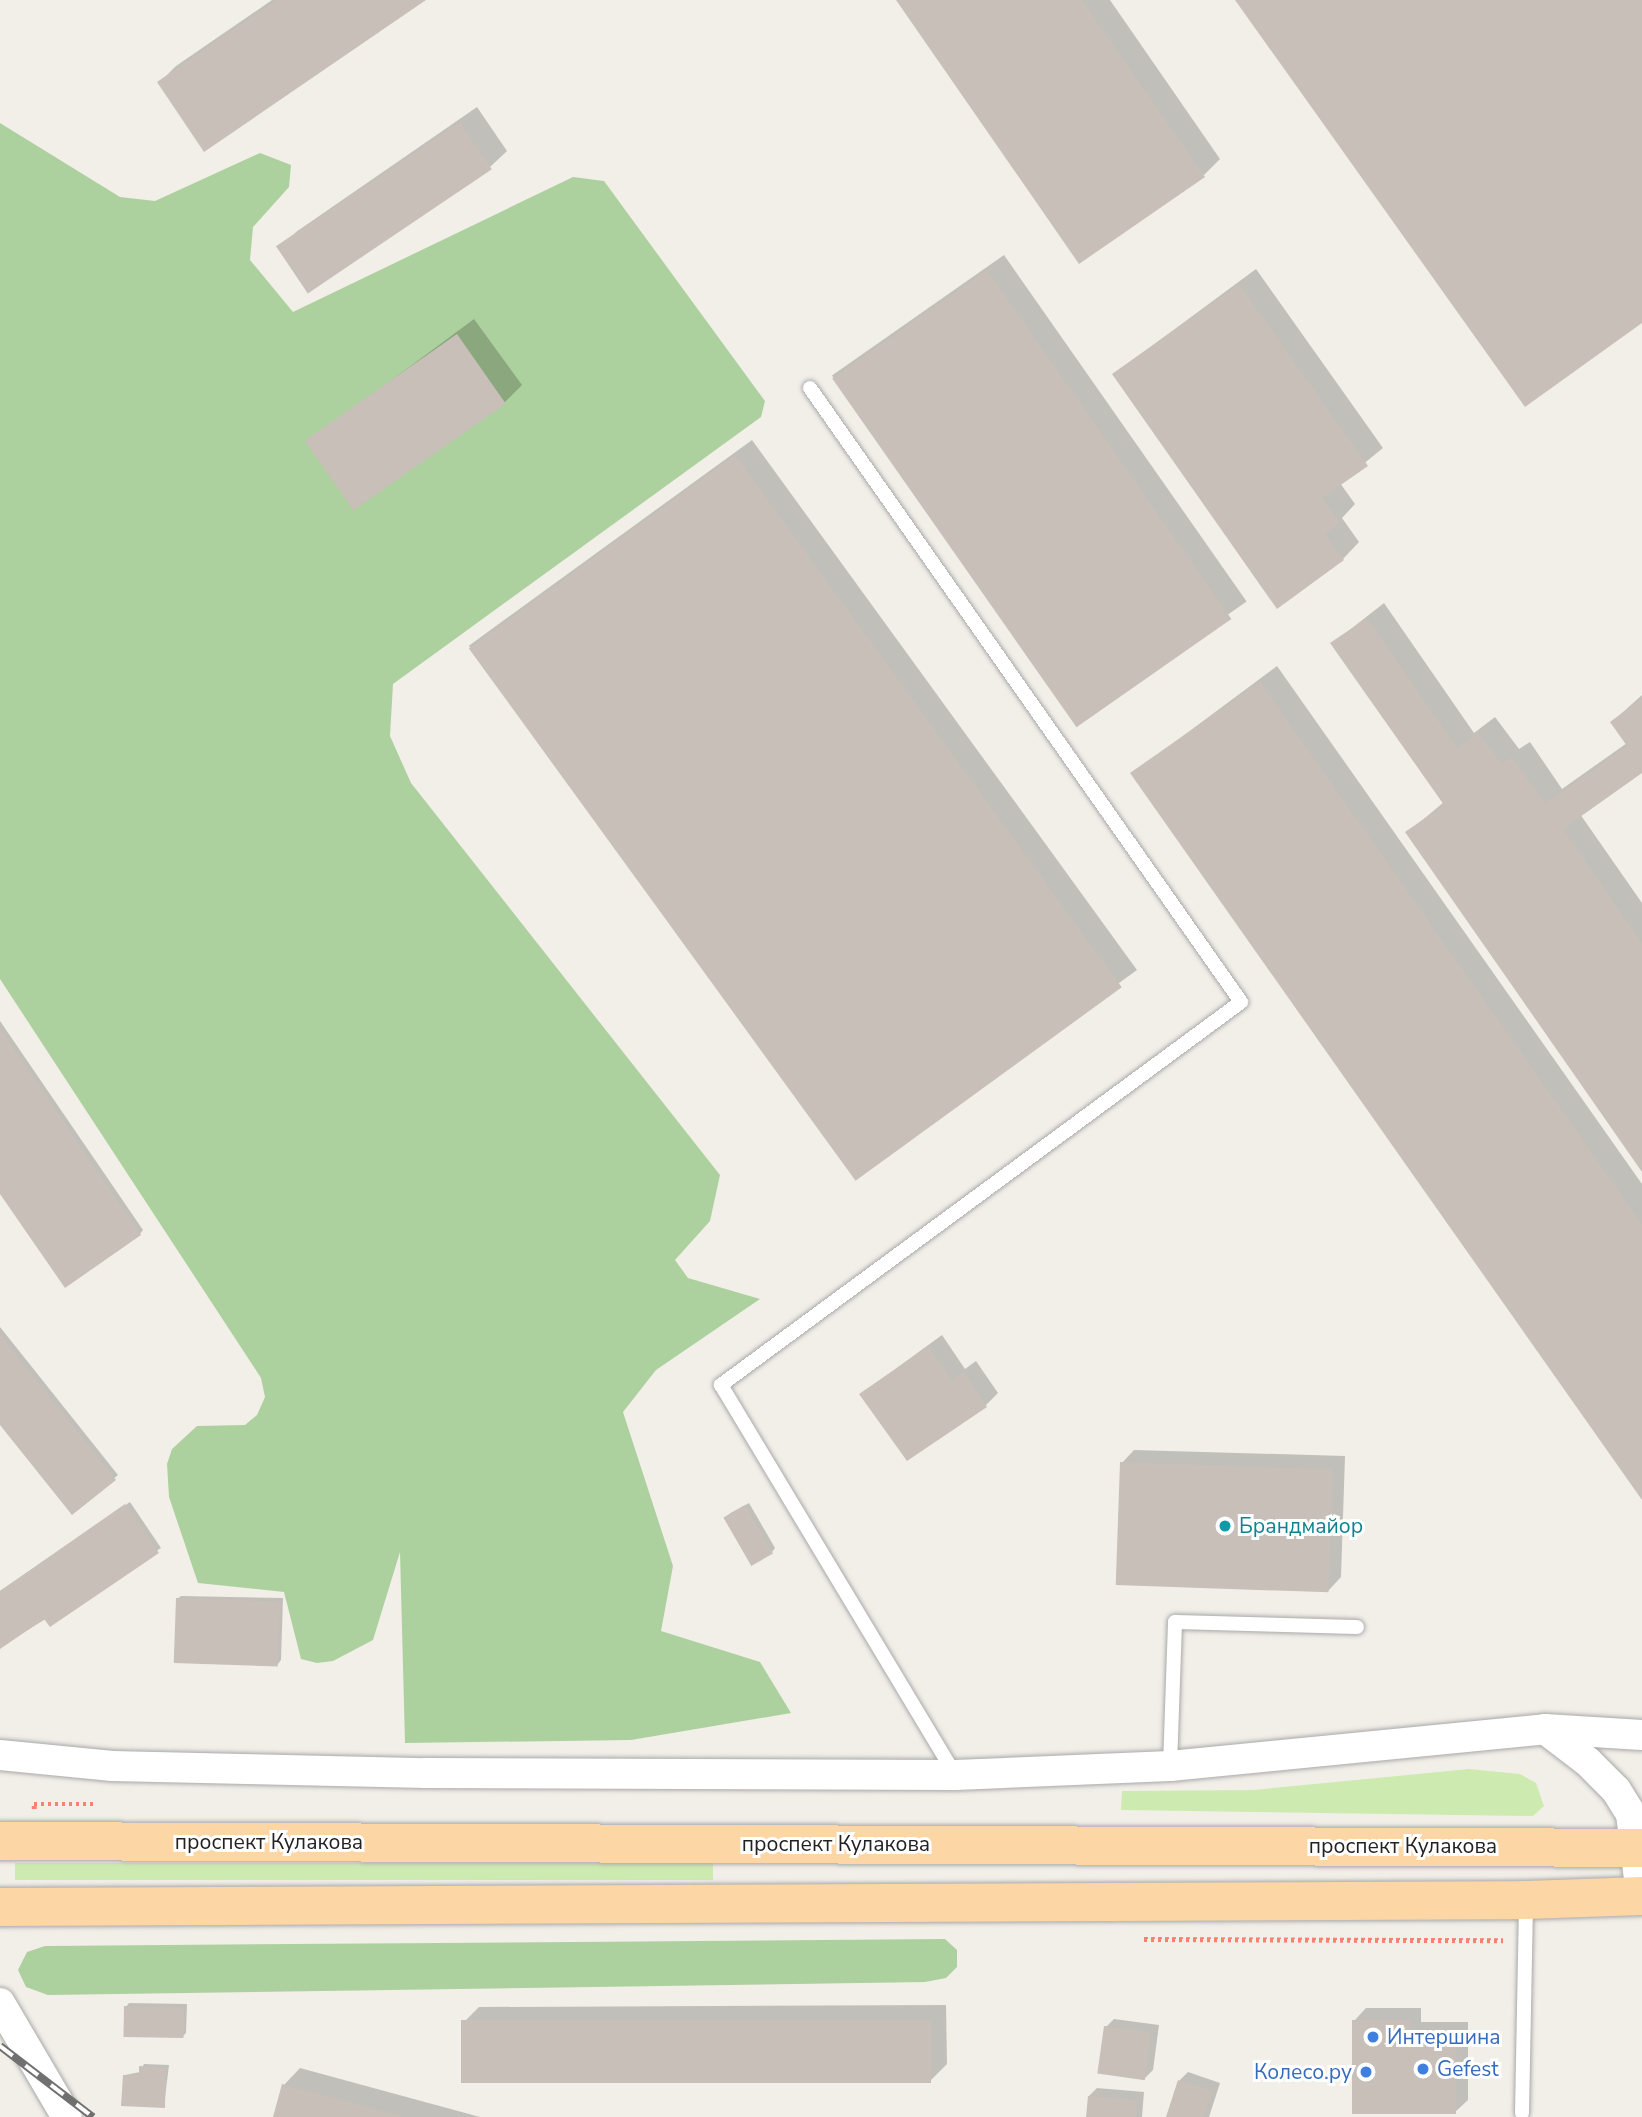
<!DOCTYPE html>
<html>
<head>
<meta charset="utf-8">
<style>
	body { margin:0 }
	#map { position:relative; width:1642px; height:2117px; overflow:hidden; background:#f2efe9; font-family:"Nunito Sans",sans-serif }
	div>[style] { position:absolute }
	.grass>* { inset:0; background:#cdebb0; transform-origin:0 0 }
	.forest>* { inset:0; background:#add19e }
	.shadow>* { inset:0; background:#0003; transform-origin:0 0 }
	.building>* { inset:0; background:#c7bfb8; transform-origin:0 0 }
	.path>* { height:4.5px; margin-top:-2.25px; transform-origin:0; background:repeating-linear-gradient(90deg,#fa8072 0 3.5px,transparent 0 7px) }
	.roads { filter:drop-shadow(0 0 2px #a9a9a9) drop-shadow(0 0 2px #a9a9a9) }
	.lane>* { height:14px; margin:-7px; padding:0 7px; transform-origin:7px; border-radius:7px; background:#fff }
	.street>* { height:30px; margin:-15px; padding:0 15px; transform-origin:15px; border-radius:15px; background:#fff }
	.primary>* { height:38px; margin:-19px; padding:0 19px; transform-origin:19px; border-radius:19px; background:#fcd6a4 }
	.rail>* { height:8px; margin-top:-4px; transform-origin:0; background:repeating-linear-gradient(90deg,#fff 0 16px,#707070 0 32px); box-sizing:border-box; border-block:2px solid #707070 }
	.dots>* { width:19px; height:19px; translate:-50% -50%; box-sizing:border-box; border:4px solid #fff; border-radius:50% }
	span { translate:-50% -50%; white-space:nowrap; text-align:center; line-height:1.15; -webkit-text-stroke:6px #fff; paint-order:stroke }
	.culture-label { font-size:21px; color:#0d838f }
	.left { translate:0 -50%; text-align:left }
	.street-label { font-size:21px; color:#222 }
	.shop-label { font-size:21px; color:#366cbe }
	.right { translate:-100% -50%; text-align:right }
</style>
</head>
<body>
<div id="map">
	<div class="grass">
		<i style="clip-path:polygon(1469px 1769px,1520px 1774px,1536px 1783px,1544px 1806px,1533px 1816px,1121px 1810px,1122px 1791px,1253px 1790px)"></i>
		<i style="left:15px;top:1863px;width:698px;height:17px"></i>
	</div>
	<div class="forest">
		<i style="clip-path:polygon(0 123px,120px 197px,155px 201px,260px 153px,291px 165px,289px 187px,253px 227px,250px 260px,293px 312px,573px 177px,604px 181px,765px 401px,761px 417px,393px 684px,390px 736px,411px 783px,720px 1175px,710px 1221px,675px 1260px,688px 1278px,760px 1299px,656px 1370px,623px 1412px,673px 1566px,661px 1631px,760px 1662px,791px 1713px,631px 1740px,405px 1743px,400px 1552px,373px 1640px,333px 1661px,317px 1663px,301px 1659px,284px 1592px,198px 1583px,169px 1497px,167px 1464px,172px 1449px,197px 1426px,245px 1425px,257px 1415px,265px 1397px,261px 1378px,0 979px)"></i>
		<i style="clip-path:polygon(945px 1939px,957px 1950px,957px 1967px,946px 1978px,925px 1982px,48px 1995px,26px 1987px,18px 1970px,27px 1952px,45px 1946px)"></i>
	</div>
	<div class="shadow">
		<i style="clip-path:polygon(272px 0,423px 0,159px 83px,176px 66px)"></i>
		<i style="clip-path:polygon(898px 0,1110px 0,1220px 159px,1204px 175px)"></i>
		<i style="clip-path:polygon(477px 107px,507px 151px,490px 167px,280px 249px,296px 232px)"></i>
		<i style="left:1004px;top:255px;width:423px;height:210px;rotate:55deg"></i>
		<i style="clip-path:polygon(1256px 269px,1383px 448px,1340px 483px,1355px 504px,1342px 518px,1359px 542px,1343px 559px,1114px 374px)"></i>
		<i style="clip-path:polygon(474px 319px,522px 385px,505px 402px,307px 443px)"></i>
		<i style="left:752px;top:440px;width:655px;height:350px;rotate:54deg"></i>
		<i style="clip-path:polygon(1384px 603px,1474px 733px,1495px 717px,1519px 749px,1530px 742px,1562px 789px,1627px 743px,1612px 722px,1642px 695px,1642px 770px,1580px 814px,1642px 903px,1642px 1169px,1407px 833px,1444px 802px,1333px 643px)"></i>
		<i style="clip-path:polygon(1277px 666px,1642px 1184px,1642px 1497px,1132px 774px)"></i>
		<i style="clip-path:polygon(0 1021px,143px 1230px,140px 1234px,0 1191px)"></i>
		<i style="clip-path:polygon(0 1327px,118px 1475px,72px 1513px,0 1422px)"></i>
		<i style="clip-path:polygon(942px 1335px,965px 1369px,976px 1361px,998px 1393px,986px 1405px,861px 1394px)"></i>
		<i style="clip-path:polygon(1134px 1450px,1345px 1456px,1341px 1577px,1329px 1590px,1122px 1463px)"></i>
		<i style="clip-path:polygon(130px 1502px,161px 1548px,0 1647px,0 1591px)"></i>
		<i style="clip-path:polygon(749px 1503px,775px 1548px,772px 1552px,729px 1514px)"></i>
		<i style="clip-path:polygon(181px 1596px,283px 1598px,281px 1660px,278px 1664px,177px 1599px)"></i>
		<i style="clip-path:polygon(129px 2003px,187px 2004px,186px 2033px,183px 2036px,126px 2007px)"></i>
		<i style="clip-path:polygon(946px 2005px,947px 2064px,930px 2081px,463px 2023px,479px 2007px)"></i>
		<i style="clip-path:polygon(1366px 2008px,1421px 2008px,1421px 2022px,1468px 2022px,1468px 2100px,1455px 2112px,1354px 2021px)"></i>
		<i style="clip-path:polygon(1114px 2019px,1159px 2025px,1153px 2070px,1145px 2078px,1106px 2027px)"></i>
		<i style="clip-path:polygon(144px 2064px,169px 2065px,164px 2106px,125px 2075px,140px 2072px)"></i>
		<i style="clip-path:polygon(300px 2068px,480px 2117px,275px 2117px,284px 2085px)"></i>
		<i style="clip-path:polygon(1188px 2072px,1220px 2083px,1209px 2117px,1168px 2117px,1180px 2080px)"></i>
		<i style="clip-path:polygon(1097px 2088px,1144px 2092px,1142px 2117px,1088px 2117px,1089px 2096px)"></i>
	</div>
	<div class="building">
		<i style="clip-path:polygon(277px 0,426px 0,204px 152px,157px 82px)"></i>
		<i style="clip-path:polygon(896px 0,1082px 0,1205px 177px,1079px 264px)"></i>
		<i style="clip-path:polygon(1235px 0,1642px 0,1642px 323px,1525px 407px)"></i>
		<i style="left:460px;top:122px;width:57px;height:222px;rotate:56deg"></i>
		<i style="left:987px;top:270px;width:426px;height:189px;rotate:55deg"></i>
		<i style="clip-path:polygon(1239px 284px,1368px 466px,1322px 498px,1340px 522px,1325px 534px,1344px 560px,1277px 609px,1112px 374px)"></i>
		<i style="left:457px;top:334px;width:85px;height:186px;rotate:55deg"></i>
		<i style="left:735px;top:455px;width:658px;height:329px;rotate:54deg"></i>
		<i style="clip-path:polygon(1367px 618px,1457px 748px,1478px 732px,1502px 764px,1512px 757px,1545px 804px,1627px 746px,1610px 722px,1642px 698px,1642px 773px,1563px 829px,1642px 943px,1642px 1172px,1405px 832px,1444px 805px,1330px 643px)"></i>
		<i style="clip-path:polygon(1260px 682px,1642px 1224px,1642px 1500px,1130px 773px)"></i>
		<i style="clip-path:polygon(0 1029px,141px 1235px,65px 1288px,0 1194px)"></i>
		<i style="clip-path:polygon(0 1335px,116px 1480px,72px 1515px,0 1425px)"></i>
		<i style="clip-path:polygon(929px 1346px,952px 1380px,964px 1372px,987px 1407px,907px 1461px,859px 1394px)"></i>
		<i style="left:1120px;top:1462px;width:213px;height:123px;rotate:2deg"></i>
		<i style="clip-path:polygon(125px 1504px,159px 1553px,50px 1627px,44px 1619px,0 1649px,0 1591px)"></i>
		<i style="left:745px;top:1505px;width:56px;height:25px;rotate:60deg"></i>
		<i style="left:176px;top:1598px;width:104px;height:65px;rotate:2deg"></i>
		<i style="left:124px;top:2006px;width:60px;height:31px;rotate:1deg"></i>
		<i style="left:931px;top:2020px;width:63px;height:470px;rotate:90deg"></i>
		<i style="clip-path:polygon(1352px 2020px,1410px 2020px,1410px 2033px,1456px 2033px,1456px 2114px,1352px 2114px)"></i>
		<i style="left:1104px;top:2026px;width:48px;height:48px;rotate:8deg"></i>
		<i style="clip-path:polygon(139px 2066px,166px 2068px,165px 2108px,121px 2106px,123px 2075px,139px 2075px)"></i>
		<i style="clip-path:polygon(1178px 2080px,1213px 2091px,1204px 2117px,1166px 2117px)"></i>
		<i style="clip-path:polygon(282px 2084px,401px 2116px,401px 2117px,273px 2117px)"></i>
		<i style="clip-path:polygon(1088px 2096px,1137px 2100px,1136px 2117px,1086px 2117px)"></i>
	</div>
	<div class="path">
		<i style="left:34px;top:1809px;width:5px;rotate:-90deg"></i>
		<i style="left:34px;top:1804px;width:60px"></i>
		<i style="left:1144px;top:1939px;width:359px;rotate:0.2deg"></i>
	</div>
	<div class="roads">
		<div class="lane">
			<i style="left:810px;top:388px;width:750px;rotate:54.93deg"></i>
			<i style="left:1241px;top:1002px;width:646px;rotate:143.63deg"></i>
			<i style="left:721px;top:1385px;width:455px;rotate:59deg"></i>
			<i style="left:1170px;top:1766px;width:144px;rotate:-88deg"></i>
			<i style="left:1175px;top:1622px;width:182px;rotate:1.6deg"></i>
			<i style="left:1522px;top:2113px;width:211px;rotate:-88.9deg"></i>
		</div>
		<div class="street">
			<i style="left:1545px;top:1729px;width:54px;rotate:37.5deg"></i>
			<i style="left:1588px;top:1762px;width:40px;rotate:45deg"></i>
			<i style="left:1616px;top:1790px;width:28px;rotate:58deg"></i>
			<i style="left:1631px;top:1814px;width:83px;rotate:83deg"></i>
			<i style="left:0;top:1755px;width:113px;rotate:5.6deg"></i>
			<i style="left:112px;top:1766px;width:314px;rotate:1.3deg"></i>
			<i style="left:426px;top:1773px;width:529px;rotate:0.22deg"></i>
			<i style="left:955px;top:1775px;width:215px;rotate:-2.4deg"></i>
			<i style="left:1170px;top:1766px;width:377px;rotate:-5.6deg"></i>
			<i style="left:1545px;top:1729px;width:97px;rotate:3.5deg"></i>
			<i style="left:0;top:2003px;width:132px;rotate:59.6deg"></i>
		</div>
		<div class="primary">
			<i style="left:0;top:1841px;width:1642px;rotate:0.24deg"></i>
			<i style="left:0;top:1907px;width:1526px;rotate:-0.26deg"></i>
			<i style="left:1526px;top:1900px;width:116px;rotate:-2deg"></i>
		</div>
	</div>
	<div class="rail">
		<i style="left:0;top:2046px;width:117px;rotate:37.4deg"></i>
	</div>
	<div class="dots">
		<i style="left:1225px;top:1526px;background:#0f9aa8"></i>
		<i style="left:1373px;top:2037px;background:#3f7fe0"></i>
		<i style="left:1423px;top:2069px;background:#3f7fe0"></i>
		<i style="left:1366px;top:2072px;background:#3f7fe0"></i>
	</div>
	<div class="culture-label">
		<span class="left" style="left:1239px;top:1526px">Брандмайор</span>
	</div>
	<div class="street-label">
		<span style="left:269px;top:1842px">проспект Кулакова</span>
		<span style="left:836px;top:1844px">проспект Кулакова</span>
		<span style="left:1403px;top:1846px">проспект Кулакова</span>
	</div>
	<div class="shop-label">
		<span class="left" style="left:1387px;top:2037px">Интершина</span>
		<span class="left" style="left:1437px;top:2069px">Gefest</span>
		<span class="right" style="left:1352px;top:2072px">Колесо.ру</span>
	</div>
</div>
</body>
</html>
